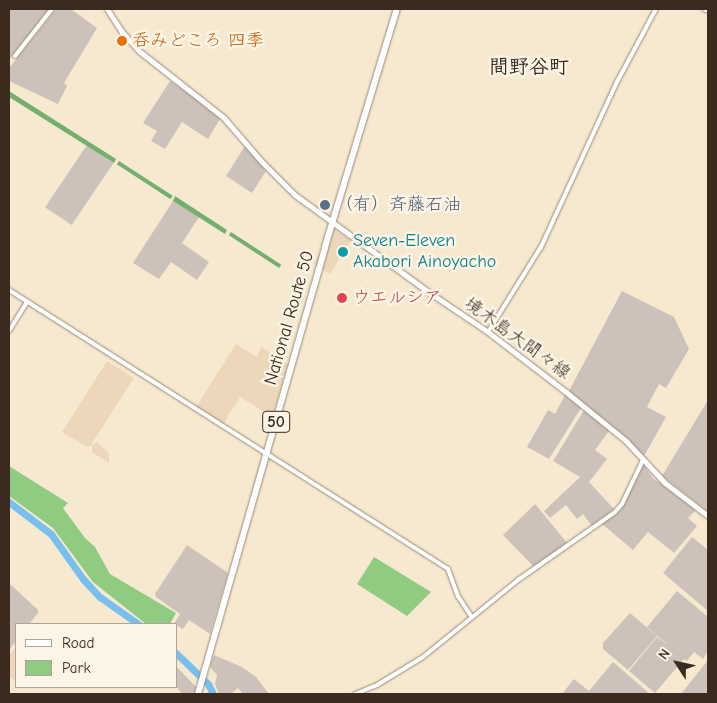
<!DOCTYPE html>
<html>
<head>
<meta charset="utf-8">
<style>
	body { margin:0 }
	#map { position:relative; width:717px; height:703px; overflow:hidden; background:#f6e9d0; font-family:"Comic Neue","Klee One",sans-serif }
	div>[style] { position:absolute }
	.built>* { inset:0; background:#edd7bb; transform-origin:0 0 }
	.industrial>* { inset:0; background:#ccc2b9; transform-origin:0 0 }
	.green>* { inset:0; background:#8fcc82 }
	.forest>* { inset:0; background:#73b070; transform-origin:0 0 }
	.river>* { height:7px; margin:-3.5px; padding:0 3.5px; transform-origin:3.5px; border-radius:3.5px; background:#78beef }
	.roads { filter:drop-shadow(0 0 1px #988a77) drop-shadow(0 0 1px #988a77) }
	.minor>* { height:4px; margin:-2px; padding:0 2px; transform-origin:2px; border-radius:2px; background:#fff }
	.major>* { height:5px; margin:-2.5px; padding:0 2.5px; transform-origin:2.5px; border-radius:2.5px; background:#fff }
	.highway>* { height:5.5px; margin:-2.75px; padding:0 2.75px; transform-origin:2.75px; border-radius:2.75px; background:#fff }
	.dots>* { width:14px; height:14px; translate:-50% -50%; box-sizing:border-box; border:2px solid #fcf5e5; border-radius:50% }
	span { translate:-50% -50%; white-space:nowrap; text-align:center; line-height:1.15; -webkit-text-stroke:5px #fcf5e5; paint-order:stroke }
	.shield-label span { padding:1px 4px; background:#fcf5e5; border:1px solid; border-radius:4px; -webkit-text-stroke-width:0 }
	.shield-label { font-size:16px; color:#3b2a1e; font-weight:700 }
	.food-label { font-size:18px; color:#c56008 }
	.left { translate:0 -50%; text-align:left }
	.service-label { font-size:18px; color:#4e5e75 }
	.culture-label { font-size:18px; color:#0d838f }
	.health-label { font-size:18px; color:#be3a42 }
	.street-label { font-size:18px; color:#3b2a1e }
	.quarter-label { font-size:20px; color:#3b2a1e; font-weight:700 }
	.frame { position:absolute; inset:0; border:10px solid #3b2a1e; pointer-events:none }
	.legend { position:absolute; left:15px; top:623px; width:162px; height:65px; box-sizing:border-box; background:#fcf5e5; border:1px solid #afa495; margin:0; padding:6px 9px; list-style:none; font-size:15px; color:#3b2a1e }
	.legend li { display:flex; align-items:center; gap:10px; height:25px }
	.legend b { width:25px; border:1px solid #afa495 }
	.north { position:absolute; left:652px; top:638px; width:50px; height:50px; -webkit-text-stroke:4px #fcf5e5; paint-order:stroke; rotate:305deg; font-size:14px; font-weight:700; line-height:20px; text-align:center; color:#3b2a1e }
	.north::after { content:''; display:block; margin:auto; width:18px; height:22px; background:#3b2a1e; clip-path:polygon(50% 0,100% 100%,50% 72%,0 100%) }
</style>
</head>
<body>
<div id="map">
	<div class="built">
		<i style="left:335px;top:230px;width:19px;height:40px;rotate:32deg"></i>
		<i style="clip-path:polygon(236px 344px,257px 357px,261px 347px,288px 364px,272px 417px,240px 397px,223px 424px,196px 407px)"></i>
		<i style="clip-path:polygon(107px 361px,134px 378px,92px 443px,94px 445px,96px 442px,106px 450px,109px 454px,109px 463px,92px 452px,92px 445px,87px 447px,62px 432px)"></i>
		<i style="clip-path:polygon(16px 648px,16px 682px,9px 676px,9px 655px)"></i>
	</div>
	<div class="industrial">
		<i style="clip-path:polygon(9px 9px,49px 9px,9px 60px)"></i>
		<i style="clip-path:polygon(56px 9px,71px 9px,97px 28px,64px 83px,67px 86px,58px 104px,9px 81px,9px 68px)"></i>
		<i style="clip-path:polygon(170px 81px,203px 103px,220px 119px,208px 139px,182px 122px,165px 149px,151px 141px,157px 131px,143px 123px)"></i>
		<i style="left:87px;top:145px;width:32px;height:75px;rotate:34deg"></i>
		<i style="clip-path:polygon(245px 146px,266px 171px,252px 193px,226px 176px)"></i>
		<i style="clip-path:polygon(173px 201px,199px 217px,182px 243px,209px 262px,197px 280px,171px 262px,159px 279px,133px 263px)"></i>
		<i style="clip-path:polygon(622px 291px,674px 317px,689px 349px,666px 388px,659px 384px,647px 407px,666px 417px,644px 456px,569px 391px)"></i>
		<i style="clip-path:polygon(565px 395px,581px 408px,549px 459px,527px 447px,548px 410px,555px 414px)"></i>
		<i style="clip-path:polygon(708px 400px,708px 510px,707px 511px,662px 476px)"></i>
		<i style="clip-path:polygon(584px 410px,609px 431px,595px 450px,607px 459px,589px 482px,614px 509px,592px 526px,583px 514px,577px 519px,566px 505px,550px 518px,544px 511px,580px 477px,553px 461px)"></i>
		<i style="clip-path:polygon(643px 464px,653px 478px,696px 510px,688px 518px,697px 526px,674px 553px,648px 532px,633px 550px,602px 524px,621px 510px)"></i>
		<i style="clip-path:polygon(535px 504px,568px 544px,534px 567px,503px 535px)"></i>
		<i style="clip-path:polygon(692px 537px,708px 550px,708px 611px,663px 573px)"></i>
		<i style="clip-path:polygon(187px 545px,228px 573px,210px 634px,189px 620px,183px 629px,174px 624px,180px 614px,156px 597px,155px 594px)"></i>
		<i style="clip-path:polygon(9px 583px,38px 610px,38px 613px,29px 624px,16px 624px,16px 641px,9px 650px)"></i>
		<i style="clip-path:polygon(677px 591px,708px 617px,708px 651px,703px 659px,694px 652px,687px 661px,684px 659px,655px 693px,629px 671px,657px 637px,669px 646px,647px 627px)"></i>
		<i style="clip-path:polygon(630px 613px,657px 636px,628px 670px,603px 649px,603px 643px)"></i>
		<i style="clip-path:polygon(214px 655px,242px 667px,256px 677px,269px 694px,243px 694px,238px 688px,231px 694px,219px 694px,215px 684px,217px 675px,210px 667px)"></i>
		<i style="clip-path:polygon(708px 660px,708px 694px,681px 694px)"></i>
		<i style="clip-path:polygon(613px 662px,650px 694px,562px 694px,574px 679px,589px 691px)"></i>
		<i style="clip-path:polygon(176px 666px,196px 687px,194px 694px,182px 694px,176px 686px)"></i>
	</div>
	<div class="green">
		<i style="clip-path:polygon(9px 466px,68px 503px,63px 508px,85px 538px,95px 547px,110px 574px,176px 613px,170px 624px,146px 624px,93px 582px,53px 528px,9px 496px)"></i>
		<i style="clip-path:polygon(374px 557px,431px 592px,407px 616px,357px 584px)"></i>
	</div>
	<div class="forest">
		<i style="clip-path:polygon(9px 91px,116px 159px,114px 163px,9px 97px)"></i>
		<i style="left:119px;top:161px;width:64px;height:4px;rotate:33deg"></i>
		<i style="clip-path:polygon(175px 196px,227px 230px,225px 234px,173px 201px)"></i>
		<i style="left:231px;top:232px;width:60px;height:4px;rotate:33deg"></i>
	</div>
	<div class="river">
		<i style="left:9px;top:502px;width:53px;rotate:37.3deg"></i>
		<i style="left:51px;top:534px;width:55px;rotate:54.6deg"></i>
		<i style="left:83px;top:579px;width:25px;rotate:47deg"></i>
		<i style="left:100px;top:597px;width:47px;rotate:35.4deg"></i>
		<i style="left:176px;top:653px;width:45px;rotate:44.1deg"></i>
		<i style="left:208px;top:684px;width:11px;rotate:63deg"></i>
	</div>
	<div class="roads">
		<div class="minor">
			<i style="left:704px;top:9px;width:4px;rotate:27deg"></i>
			<i style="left:15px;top:56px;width:60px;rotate:-51.8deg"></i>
			<i style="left:9px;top:290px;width:520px;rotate:32.44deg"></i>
			<i style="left:448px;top:569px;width:29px;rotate:70deg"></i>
			<i style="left:458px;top:596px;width:24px;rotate:57deg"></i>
			<i style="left:9px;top:331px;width:34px;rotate:-58deg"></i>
			<i style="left:488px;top:332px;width:100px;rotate:-58.1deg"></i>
			<i style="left:541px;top:247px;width:182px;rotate:-65.3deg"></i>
			<i style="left:617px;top:82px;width:83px;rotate:-61.9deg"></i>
			<i style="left:355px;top:694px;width:24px;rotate:-22deg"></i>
			<i style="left:377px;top:685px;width:54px;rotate:-31.3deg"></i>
			<i style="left:423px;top:657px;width:122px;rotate:-39deg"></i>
			<i style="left:518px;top:580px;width:118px;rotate:-35deg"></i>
			<i style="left:615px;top:512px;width:11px;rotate:-49deg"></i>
			<i style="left:622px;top:504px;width:49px;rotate:-64.5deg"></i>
		</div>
		<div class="major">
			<i style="left:107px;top:9px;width:27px;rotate:57deg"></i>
			<i style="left:122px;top:32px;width:25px;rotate:48deg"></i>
			<i style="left:139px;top:51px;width:108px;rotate:38.2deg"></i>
			<i style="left:224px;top:118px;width:57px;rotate:49.3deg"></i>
			<i style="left:261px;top:161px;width:48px;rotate:45deg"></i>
			<i style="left:295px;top:195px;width:167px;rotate:36deg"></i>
			<i style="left:430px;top:293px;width:70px;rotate:33.9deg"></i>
			<i style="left:488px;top:332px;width:98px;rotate:37.6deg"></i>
			<i style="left:566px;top:392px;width:77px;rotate:39.2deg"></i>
			<i style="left:626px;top:441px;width:57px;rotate:47.1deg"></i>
			<i style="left:665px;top:483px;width:54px;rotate:37.5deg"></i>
		</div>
		<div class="highway">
			<i style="left:198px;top:694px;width:465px;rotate:-74.1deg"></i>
			<i style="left:325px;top:247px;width:249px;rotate:-73.2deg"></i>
		</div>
	</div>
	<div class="dots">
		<i style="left:122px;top:41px;background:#e8710a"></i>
		<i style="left:325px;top:205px;background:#5c6f8a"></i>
		<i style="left:343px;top:252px;background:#0f9aa8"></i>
		<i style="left:342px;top:298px;background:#e0444e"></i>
	</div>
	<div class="shield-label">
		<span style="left:276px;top:422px">50</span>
	</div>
	<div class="food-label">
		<span class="left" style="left:132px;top:41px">呑みどころ 四季</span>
	</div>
	<div class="service-label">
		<span class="left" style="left:335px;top:205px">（有）斉藤石油</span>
	</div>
	<div class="culture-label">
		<span class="left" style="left:353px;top:252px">Seven-Eleven<br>Akabori Ainoyacho</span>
	</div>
	<div class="health-label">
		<span class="left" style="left:352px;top:298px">ウエルシア</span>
	</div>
	<div class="street-label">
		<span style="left:290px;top:318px;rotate:-74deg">National Route 50</span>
		<span style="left:517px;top:339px;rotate:36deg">境木島大間々線</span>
	</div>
	<div class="quarter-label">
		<span style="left:529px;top:66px">間野谷町</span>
	</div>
	<div class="frame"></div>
	<ul class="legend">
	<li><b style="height:6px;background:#fff"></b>Road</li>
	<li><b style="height:14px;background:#8fcc82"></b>Park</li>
	</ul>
	<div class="north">N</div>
</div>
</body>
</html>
